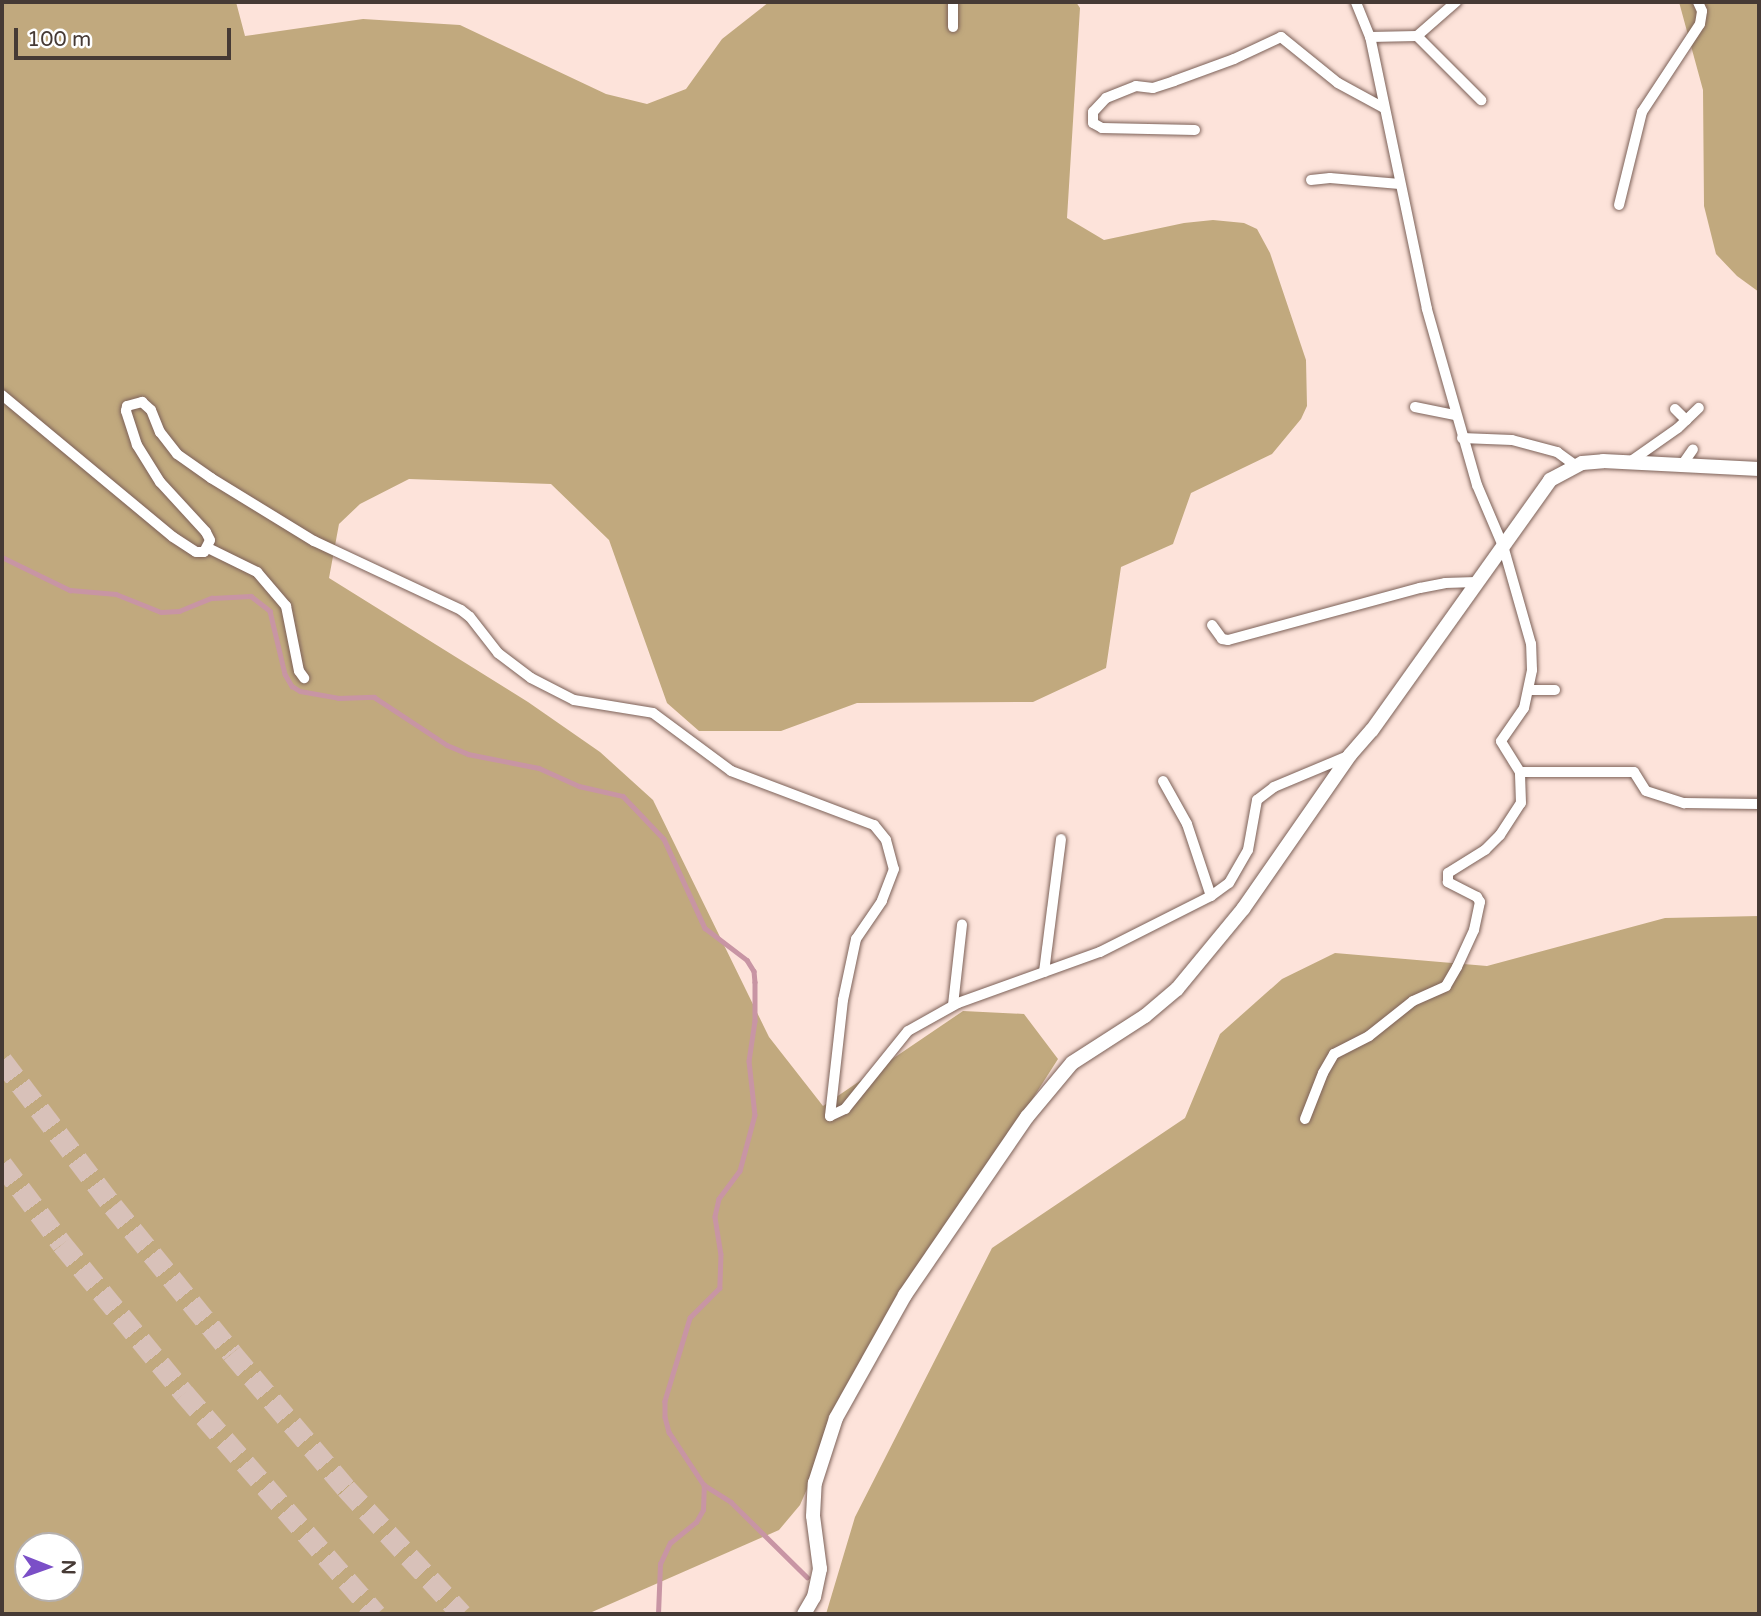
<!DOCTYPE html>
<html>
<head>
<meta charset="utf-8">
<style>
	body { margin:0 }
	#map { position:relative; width:1761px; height:1616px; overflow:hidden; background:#fde3da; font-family:"Varela Round",sans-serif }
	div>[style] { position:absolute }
	.forest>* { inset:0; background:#c1a97e }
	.stream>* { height:4.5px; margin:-2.25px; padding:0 2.25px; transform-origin:2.25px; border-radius:2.25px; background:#c895a4 }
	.motorway-tunnel>* { height:21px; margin-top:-10.5px; transform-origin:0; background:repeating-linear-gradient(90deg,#d8c1b9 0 21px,transparent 0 31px) }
	.roads { filter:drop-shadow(0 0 2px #7c6158) drop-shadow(0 0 2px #7c6158) }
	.minor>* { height:10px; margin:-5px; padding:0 5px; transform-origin:5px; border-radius:5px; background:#fff }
	.tertiary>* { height:14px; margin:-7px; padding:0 7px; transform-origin:7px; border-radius:7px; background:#fff }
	span { translate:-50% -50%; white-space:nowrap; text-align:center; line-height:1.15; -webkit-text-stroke:6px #fff; paint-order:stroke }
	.frame { position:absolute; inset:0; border:4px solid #463a35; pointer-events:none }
	.north { position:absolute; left:14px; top:1532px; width:70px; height:70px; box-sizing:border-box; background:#fff; border:2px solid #b5b0ae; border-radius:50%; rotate:91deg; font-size:19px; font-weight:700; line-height:28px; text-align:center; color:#463a35 }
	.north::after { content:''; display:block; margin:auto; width:24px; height:32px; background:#7b4fc7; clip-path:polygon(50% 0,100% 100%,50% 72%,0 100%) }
	.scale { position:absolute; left:14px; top:28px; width:217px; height:32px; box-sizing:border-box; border:4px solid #463a35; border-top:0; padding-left:9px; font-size:21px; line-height:24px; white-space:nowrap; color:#463a35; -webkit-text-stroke:5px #fff; paint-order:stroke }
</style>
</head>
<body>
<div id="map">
	<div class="forest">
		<i style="clip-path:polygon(evenodd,2px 2px,236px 2px,245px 36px,363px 19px,460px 25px,606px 94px,647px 104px,686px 89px,722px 39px,769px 2px,1076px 2px,1080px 8px,1067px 218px,1104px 240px,1184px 223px,1213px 220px,1244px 223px,1257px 229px,1270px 253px,1306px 360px,1307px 406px,1301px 419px,1272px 454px,1191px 493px,1173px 544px,1121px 567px,1106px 668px,1033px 702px,857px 703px,781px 731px,699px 731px,667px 703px,609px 540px,551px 484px,409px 479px,360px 504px,339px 524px,329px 578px,528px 702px,600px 752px,653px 800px,769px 1037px,823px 1106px,963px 1011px,1024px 1014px,1058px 1059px,859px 1370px,800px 1505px,779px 1530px,592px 1612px,2px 1614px,2px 2px,28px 1546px,70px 1546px,70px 1588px,28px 1588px,28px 1546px)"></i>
		<i style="clip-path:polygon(1679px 2px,1759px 2px,1759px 292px,1737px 276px,1716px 254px,1704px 206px,1703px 90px)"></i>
		<i style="clip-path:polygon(1759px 916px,1759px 1614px,826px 1614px,855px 1517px,992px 1248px,1185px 1118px,1220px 1034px,1282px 979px,1335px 953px,1487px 966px,1665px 918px)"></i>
	</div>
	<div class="stream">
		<i style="left:2px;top:557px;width:76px;rotate:25.9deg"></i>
		<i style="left:70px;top:590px;width:46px;rotate:5deg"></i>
		<i style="left:116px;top:594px;width:48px;rotate:21.8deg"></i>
		<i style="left:161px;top:612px;width:18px;rotate:-3deg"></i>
		<i style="left:179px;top:611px;width:35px;rotate:-22deg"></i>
		<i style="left:212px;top:598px;width:39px;rotate:-3deg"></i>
		<i style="left:251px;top:596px;width:24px;rotate:38deg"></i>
		<i style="left:270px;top:611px;width:65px;rotate:76.6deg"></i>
		<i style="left:285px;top:674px;width:14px;rotate:60deg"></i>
		<i style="left:292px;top:686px;width:9px;rotate:32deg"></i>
		<i style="left:300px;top:691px;width:39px;rotate:10deg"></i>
		<i style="left:338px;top:698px;width:36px;rotate:-2deg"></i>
		<i style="left:374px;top:697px;width:87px;rotate:33.3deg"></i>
		<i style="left:447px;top:745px;width:23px;rotate:23deg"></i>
		<i style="left:468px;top:754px;width:72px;rotate:11.2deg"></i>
		<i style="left:539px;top:768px;width:44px;rotate:24.2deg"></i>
		<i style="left:579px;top:786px;width:45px;rotate:12.8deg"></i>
		<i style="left:623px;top:796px;width:59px;rotate:46.4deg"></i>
		<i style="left:664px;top:839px;width:98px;rotate:65.3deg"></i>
		<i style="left:705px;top:928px;width:53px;rotate:37.3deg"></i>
		<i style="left:747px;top:960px;width:13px;rotate:58deg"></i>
		<i style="left:754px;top:971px;width:11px;rotate:85deg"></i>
		<i style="left:755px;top:982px;width:39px;rotate:90deg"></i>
		<i style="left:755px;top:1021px;width:40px;rotate:98.5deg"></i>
		<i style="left:749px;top:1061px;width:54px;rotate:83.7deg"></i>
		<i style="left:755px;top:1115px;width:58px;rotate:105deg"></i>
		<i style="left:740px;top:1171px;width:35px;rotate:127deg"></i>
		<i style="left:719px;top:1199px;width:18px;rotate:103deg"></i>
		<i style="left:715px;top:1217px;width:37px;rotate:81deg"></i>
		<i style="left:721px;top:1254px;width:34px;rotate:92deg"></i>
		<i style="left:720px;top:1288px;width:42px;rotate:135deg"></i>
		<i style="left:690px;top:1318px;width:87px;rotate:106.8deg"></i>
		<i style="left:665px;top:1401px;width:16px;rotate:90deg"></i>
		<i style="left:665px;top:1417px;width:16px;rotate:75deg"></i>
		<i style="left:669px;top:1432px;width:64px;rotate:56.6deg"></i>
		<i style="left:704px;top:1485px;width:32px;rotate:32deg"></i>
		<i style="left:731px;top:1502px;width:107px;rotate:44.6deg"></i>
		<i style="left:658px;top:1614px;width:50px;rotate:-87.7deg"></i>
		<i style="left:660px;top:1564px;width:23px;rotate:-65deg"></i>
		<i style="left:670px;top:1543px;width:33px;rotate:-39deg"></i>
		<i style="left:696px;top:1522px;width:14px;rotate:-60deg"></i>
		<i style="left:703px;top:1510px;width:25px;rotate:-88deg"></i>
	</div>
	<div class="motorway-tunnel">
		<i style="left:2px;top:1060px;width:183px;rotate:52.8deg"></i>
		<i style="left:113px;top:1206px;width:189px;rotate:51deg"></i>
		<i style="left:232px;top:1353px;width:177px;rotate:49.8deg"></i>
		<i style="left:346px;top:1488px;width:171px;rotate:47.4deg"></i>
		<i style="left:2px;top:1164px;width:100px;rotate:53.1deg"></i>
		<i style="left:62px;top:1244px;width:193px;rotate:50.7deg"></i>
		<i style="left:184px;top:1393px;width:293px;rotate:49deg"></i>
	</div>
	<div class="roads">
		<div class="minor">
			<i style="left:953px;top:2px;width:25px;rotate:90deg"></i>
			<i style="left:1417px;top:36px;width:91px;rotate:45deg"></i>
			<i style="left:1370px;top:37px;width:47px;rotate:-1.2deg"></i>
			<i style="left:1417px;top:36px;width:52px;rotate:-41.1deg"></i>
			<i style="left:1195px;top:130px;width:93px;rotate:-178.8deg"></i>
			<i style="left:1102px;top:128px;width:10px;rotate:-151deg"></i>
			<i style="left:1093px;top:123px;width:11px;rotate:-90deg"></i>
			<i style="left:1093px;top:112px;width:19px;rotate:-47deg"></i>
			<i style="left:1106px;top:98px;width:32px;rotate:-22deg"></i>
			<i style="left:1136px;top:86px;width:17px;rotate:7deg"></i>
			<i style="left:1153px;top:88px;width:22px;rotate:-18deg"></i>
			<i style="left:1174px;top:81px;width:64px;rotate:-20.1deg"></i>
			<i style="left:1234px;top:59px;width:52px;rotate:-25.1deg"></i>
			<i style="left:1281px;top:37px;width:73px;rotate:38.9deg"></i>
			<i style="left:1338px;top:83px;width:52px;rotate:28.5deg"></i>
			<i style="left:1311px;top:180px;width:19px;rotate:-6deg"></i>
			<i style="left:1330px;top:178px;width:70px;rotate:4.9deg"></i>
			<i style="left:1619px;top:205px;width:96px;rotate:-76.1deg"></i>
			<i style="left:1642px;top:112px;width:105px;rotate:-56.6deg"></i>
			<i style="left:1700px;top:24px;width:13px;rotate:-81deg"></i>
			<i style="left:1702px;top:11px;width:10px;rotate:-114deg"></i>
			<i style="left:2px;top:395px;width:222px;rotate:39.7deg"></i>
			<i style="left:173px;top:537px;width:27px;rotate:33deg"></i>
			<i style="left:196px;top:552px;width:8px"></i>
			<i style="left:204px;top:552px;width:13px;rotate:-63deg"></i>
			<i style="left:210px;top:540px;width:9px;rotate:-117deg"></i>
			<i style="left:206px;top:532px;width:68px;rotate:-132.6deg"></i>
			<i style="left:160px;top:482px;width:44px;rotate:-121.9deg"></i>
			<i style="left:137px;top:445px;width:36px;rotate:-108deg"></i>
			<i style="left:126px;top:411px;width:5px;rotate:-79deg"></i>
			<i style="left:127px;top:406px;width:16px;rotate:-15deg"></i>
			<i style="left:142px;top:402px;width:12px;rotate:42deg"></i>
			<i style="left:151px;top:410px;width:24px;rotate:68deg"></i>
			<i style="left:160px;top:432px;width:28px;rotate:52deg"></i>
			<i style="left:177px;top:454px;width:42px;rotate:35.2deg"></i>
			<i style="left:211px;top:478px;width:121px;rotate:31.5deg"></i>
			<i style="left:314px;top:541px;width:162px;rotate:25.1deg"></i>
			<i style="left:461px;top:610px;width:11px;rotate:38deg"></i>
			<i style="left:470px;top:617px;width:46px;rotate:52.1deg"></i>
			<i style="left:498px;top:653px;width:41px;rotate:37.1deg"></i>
			<i style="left:531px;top:678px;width:48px;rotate:27.1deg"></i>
			<i style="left:574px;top:700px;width:80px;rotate:9.3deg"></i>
			<i style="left:653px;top:713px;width:97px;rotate:36.6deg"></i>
			<i style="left:731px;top:771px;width:153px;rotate:20.7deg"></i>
			<i style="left:874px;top:825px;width:19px;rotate:51deg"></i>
			<i style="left:886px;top:840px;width:30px;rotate:75deg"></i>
			<i style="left:894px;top:869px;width:34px;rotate:111deg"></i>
			<i style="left:882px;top:901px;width:46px;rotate:124.4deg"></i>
			<i style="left:856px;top:939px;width:62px;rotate:102deg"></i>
			<i style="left:843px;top:1000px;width:117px;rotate:96.4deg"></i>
			<i style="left:830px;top:1116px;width:17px;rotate:-25deg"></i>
			<i style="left:845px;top:1109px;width:100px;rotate:-51.1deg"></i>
			<i style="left:908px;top:1031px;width:57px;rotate:-29.2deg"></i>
			<i style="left:958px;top:1003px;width:151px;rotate:-19.8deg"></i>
			<i style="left:1100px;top:952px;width:124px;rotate:-26.8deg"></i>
			<i style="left:1211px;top:896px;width:22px;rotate:-36deg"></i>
			<i style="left:1229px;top:883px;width:38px;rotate:-60deg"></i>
			<i style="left:1248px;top:850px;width:51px;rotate:-79.8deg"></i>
			<i style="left:1257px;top:800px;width:21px;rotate:-37deg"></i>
			<i style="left:1274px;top:787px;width:82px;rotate:-22.8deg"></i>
			<i style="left:1415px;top:407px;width:41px;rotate:11.3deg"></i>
			<i style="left:1675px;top:409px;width:16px;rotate:45deg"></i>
			<i style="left:1462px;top:438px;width:50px;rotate:2.3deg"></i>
			<i style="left:1512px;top:440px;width:47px;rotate:14.9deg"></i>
			<i style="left:1557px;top:452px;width:24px;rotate:36deg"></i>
			<i style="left:1631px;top:461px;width:57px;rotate:-35.1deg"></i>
			<i style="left:1678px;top:428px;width:29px;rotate:-44deg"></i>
			<i style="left:1682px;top:465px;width:19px;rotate:-55deg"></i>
			<i style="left:208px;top:548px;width:55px;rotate:26.1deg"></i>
			<i style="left:257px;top:572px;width:45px;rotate:49.5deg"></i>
			<i style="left:286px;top:606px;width:66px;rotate:78.7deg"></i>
			<i style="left:299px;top:671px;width:9px;rotate:54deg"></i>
			<i style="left:1212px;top:625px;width:17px;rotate:54deg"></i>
			<i style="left:1222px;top:639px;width:6px;rotate:9deg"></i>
			<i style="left:1228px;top:640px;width:199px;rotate:-15.2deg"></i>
			<i style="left:1420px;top:588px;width:25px;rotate:-11deg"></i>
			<i style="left:1445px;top:583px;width:31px;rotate:-2deg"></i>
			<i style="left:1530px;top:690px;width:25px"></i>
			<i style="left:1520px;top:772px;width:114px"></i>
			<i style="left:1634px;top:772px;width:22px;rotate:58deg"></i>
			<i style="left:1646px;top:791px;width:40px;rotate:18deg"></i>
			<i style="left:1684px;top:803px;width:75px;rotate:0.8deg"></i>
			<i style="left:1163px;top:781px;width:49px;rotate:60.8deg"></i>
			<i style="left:1187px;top:824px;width:76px;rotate:71.6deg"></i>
			<i style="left:1044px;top:972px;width:134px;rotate:-82.7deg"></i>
			<i style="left:953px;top:1005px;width:81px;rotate:-83.6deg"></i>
			<i style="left:1305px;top:1119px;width:49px;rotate:-68.6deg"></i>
			<i style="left:1323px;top:1073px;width:22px;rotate:-60deg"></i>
			<i style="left:1334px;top:1054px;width:39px;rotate:-27deg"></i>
			<i style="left:1369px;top:1036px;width:56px;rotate:-38.5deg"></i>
			<i style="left:1413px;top:1001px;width:36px;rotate:-24deg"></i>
			<i style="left:1446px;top:986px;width:22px;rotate:-60deg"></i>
			<i style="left:1457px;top:967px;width:41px;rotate:-65.3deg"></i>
			<i style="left:1474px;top:930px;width:29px;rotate:-78deg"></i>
			<i style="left:1480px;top:902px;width:6px;rotate:-121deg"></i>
			<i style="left:1477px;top:897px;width:33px;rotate:-153deg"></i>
			<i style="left:1448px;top:882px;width:9px;rotate:-90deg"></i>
			<i style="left:1448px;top:873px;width:44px;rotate:-31.9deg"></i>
			<i style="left:1485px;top:850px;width:21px;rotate:-45deg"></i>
			<i style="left:1500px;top:835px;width:38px;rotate:-57deg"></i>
			<i style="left:1521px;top:803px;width:31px;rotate:-92deg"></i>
			<i style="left:1520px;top:772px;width:36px;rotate:-122deg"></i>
			<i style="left:1501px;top:741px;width:40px;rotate:-55.1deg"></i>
			<i style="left:1524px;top:708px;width:39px;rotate:-78deg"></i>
			<i style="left:1532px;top:670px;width:26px;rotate:-92deg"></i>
			<i style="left:1531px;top:644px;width:102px;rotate:-105.9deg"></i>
			<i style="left:1503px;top:546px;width:66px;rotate:-113.1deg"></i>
			<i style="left:1477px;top:485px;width:183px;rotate:-105.9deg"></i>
			<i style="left:1427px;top:309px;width:278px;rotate:-101.8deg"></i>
			<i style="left:1370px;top:37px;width:38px;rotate:-112deg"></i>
		</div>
		<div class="tertiary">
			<i style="left:804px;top:1614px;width:20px;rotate:-60deg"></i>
			<i style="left:814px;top:1597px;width:29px;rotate:-78deg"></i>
			<i style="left:820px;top:1569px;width:53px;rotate:-97.5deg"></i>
			<i style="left:813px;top:1516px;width:33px;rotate:-87deg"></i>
			<i style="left:815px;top:1483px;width:68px;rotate:-72.1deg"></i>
			<i style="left:836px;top:1418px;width:141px;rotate:-60.7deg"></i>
			<i style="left:905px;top:1295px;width:216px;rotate:-55.6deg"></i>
			<i style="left:1027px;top:1117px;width:70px;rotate:-50.2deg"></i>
			<i style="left:1072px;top:1063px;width:87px;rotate:-32.8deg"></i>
			<i style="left:1145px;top:1016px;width:42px;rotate:-40.2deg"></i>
			<i style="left:1177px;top:989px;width:104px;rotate:-50.5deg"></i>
			<i style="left:1243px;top:909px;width:188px;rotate:-55.2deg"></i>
			<i style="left:1350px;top:755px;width:33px;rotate:-49deg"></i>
			<i style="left:1372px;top:730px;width:307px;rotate:-54.5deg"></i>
			<i style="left:1550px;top:480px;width:36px;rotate:-28deg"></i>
			<i style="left:1582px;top:463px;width:21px;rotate:-5deg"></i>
			<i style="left:1603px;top:461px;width:156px;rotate:2.9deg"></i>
		</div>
	</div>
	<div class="frame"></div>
	<div class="north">N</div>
	<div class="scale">100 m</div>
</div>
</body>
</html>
